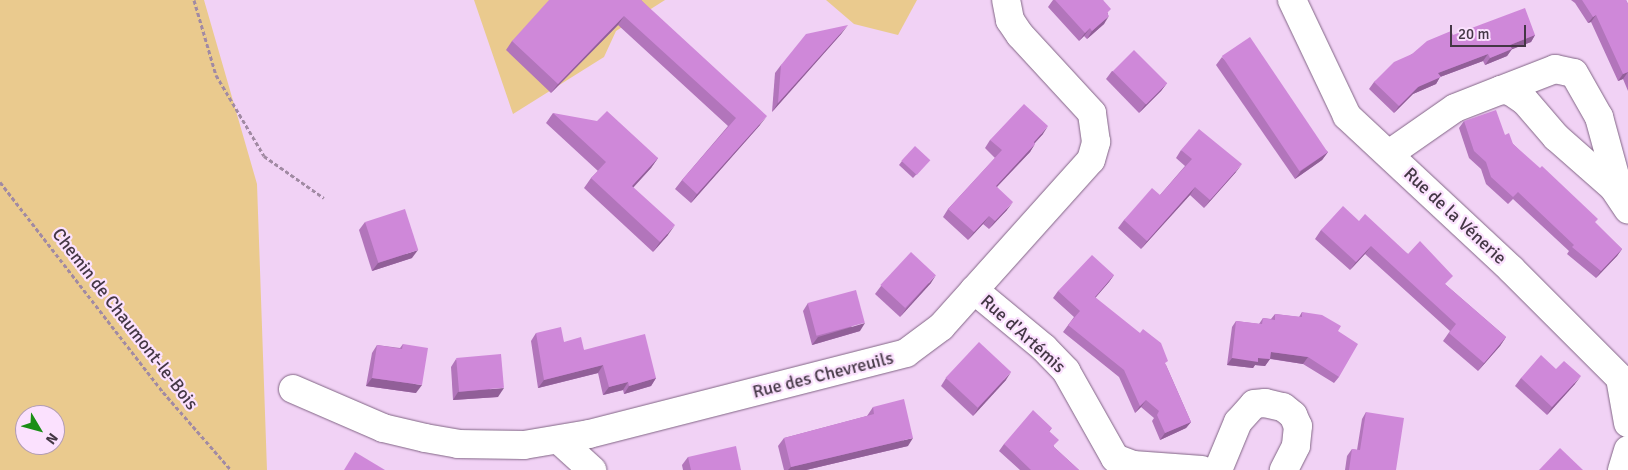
<!DOCTYPE html>
<html>
<head>
<meta charset="utf-8">
<style>
	body { margin:0 }
	#map { position:relative; width:1628px; height:470px; overflow:hidden; background:#f1d2f5; font-family:Signika,sans-serif }
	div>[style] { position:absolute }
	.green>* { inset:0; background:#eaca8e }
	.path>* { height:3px; margin-top:-1.5px; transform-origin:0; background:repeating-linear-gradient(90deg,#a18aa3 0 4px,transparent 0 6.5px) }
	.roads { filter:drop-shadow(0 0 1px #816585) drop-shadow(0 0 1px #816585) }
	.street>* { height:28px; margin:-14px; padding:0 14px; transform-origin:14px; border-radius:14px; background:#fff }
	.wall>* { inset:0; background:#b275bb }
	.shaded-wall>* { inset:0; background:#915f98 }
	.building>* { inset:0; background:#cf88d9; transform-origin:0 0 }
	span { translate:-50% -50%; white-space:nowrap; text-align:center; line-height:1.15; -webkit-text-stroke:4.5px #fbe1fe; paint-order:stroke }
	.street-label { font-size:18px; color:#443745 }
	.north { position:absolute; left:15px; top:405px; width:50px; height:50px; box-sizing:border-box; background:#fbe1fe; border:1px solid #b29db4; border-radius:50%; rotate:127deg; font-size:14px; font-weight:700; line-height:20px; text-align:center; color:#443745 }
	.north::after { content:''; display:block; margin:auto; width:18px; height:22px; background:#1a8e16; clip-path:polygon(50% 0,100% 100%,50% 72%,0 100%) }
	.scale { position:absolute; left:1450px; top:25px; width:76px; height:22px; box-sizing:border-box; border:2px solid #443745; border-top:0; padding-left:6px; font-size:15px; line-height:18px; white-space:nowrap; color:#443745; -webkit-text-stroke:4px #fbe1fe; paint-order:stroke }
</style>
</head>
<body>
<div id="map">
	<div class="green">
		<i style="clip-path:polygon(evenodd,0 0,204px 0,257px 184px,267px 470px,0 470px,0 0,25px 415px,55px 415px,55px 445px,25px 445px,25px 415px)"></i>
		<i style="clip-path:polygon(474px 0,665px 0,616px 31px,604px 57px,513px 114px)"></i>
		<i style="clip-path:polygon(826px 0,917px 0,898px 35px,854px 24px)"></i>
	</div>
	<div class="path">
		<i style="left:194px;top:0;width:78px;rotate:73.7deg"></i>
		<i style="left:216px;top:75px;width:94px;rotate:59.3deg"></i>
		<i style="left:264px;top:156px;width:73px;rotate:35deg"></i>
		<i style="left:0;top:182px;width:266px;rotate:52.2deg"></i>
		<i style="left:163px;top:392px;width:103px;rotate:48.9deg"></i>
	</div>
	<div class="roads">
		<div class="street">
			<i style="left:1292px;top:0;width:128px;rotate:64.6deg"></i>
			<i style="left:1347px;top:116px;width:224px;rotate:43deg"></i>
			<i style="left:1511px;top:269px;width:154px;rotate:45deg"></i>
			<i style="left:1620px;top:378px;width:46px;rotate:79.9deg"></i>
			<i style="left:1501px;top:90px;width:58px;rotate:-21.3deg"></i>
			<i style="left:1555px;top:69px;width:19px;rotate:12deg"></i>
			<i style="left:1574px;top:73px;width:51px;rotate:60.4deg"></i>
			<i style="left:1599px;top:117px;width:80px;rotate:74.7deg"></i>
			<i style="left:1389px;top:154px;width:80px;rotate:-34.9deg"></i>
			<i style="left:1455px;top:108px;width:49px;rotate:-21.4deg"></i>
			<i style="left:1501px;top:90px;width:9px;rotate:6deg"></i>
			<i style="left:1510px;top:91px;width:18px;rotate:34deg"></i>
			<i style="left:1525px;top:101px;width:48px;rotate:49.3deg"></i>
			<i style="left:1556px;top:137px;width:76px;rotate:41.3deg"></i>
			<i style="left:1613px;top:187px;width:27px;rotate:56deg"></i>
			<i style="left:974px;top:290px;width:91px;rotate:39.6deg"></i>
			<i style="left:1044px;top:348px;width:32px;rotate:46deg"></i>
			<i style="left:1066px;top:371px;width:100px;rotate:60.6deg"></i>
			<i style="left:1115px;top:458px;width:19px;rotate:21deg"></i>
			<i style="left:1133px;top:465px;width:69px;rotate:4.1deg"></i>
			<i style="left:293px;top:389px;width:98px;rotate:23.4deg"></i>
			<i style="left:383px;top:428px;width:43px;rotate:13.4deg"></i>
			<i style="left:425px;top:438px;width:34px;rotate:10deg"></i>
			<i style="left:458px;top:444px;width:66px;rotate:0.9deg"></i>
			<i style="left:524px;top:445px;width:66px;rotate:-9.6deg"></i>
			<i style="left:589px;top:434px;width:327px;rotate:-14.3deg"></i>
			<i style="left:906px;top:353px;width:44px;rotate:-36.6deg"></i>
			<i style="left:941px;top:327px;width:224px;rotate:-48.1deg"></i>
			<i style="left:1091px;top:160px;width:19px;rotate:-74deg"></i>
			<i style="left:1096px;top:142px;width:29px;rotate:-98deg"></i>
			<i style="left:1092px;top:113px;width:106px;rotate:-132.7deg"></i>
			<i style="left:1020px;top:35px;width:18px;rotate:-124deg"></i>
			<i style="left:1010px;top:20px;width:20px;rotate:-101deg"></i>
			<i style="left:559px;top:440px;width:45px;rotate:42.3deg"></i>
			<i style="left:1218px;top:470px;width:52px;rotate:-67.4deg"></i>
			<i style="left:1238px;top:422px;width:24px;rotate:-48deg"></i>
			<i style="left:1254px;top:404px;width:11px;rotate:-5deg"></i>
			<i style="left:1265px;top:403px;width:18px;rotate:13deg"></i>
			<i style="left:1283px;top:407px;width:13px;rotate:39deg"></i>
			<i style="left:1293px;top:415px;width:12px;rotate:66deg"></i>
			<i style="left:1298px;top:426px;width:20px;rotate:96deg"></i>
			<i style="left:1296px;top:446px;width:27px;rotate:117deg"></i>
			<i style="left:1622px;top:470px;width:21px;rotate:-73deg"></i>
		</div>
	</div>
	<div class="wall">
		<i style="clip-path:polygon(641px 0,760px 125px,691px 203px,675px 189px,682px 180px,728px 126px,618px 25px,551px 93px,506px 50px,512px 41px)"></i>
		<i style="clip-path:polygon(1053px 0,1103px 0,1108px 14px,1104px 24px,1087px 39px,1084px 36px,1079px 41px,1048px 7px)"></i>
		<i style="clip-path:polygon(1571px 0,1626px 0,1628px 4px,1628px 91px,1623px 79px,1618px 81px,1591px 22px,1588px 23px,1575px 3px)"></i>
		<i style="clip-path:polygon(842px 33px,772px 112px,775px 73px,781px 65px)"></i>
		<i style="clip-path:polygon(1453px 35px,1535px 35px,1531px 42px,1512px 49px,1507px 56px,1485px 65px,1483px 61px,1440px 77px,1436px 84px,1413px 94px,1394px 113px,1369px 89px,1374px 82px,1412px 54px)"></i>
		<i style="clip-path:polygon(1222px 57px,1328px 152px,1322px 160px,1295px 179px,1216px 65px)"></i>
		<i style="clip-path:polygon(1112px 71px,1167px 83px,1161px 91px,1139px 113px,1106px 79px)"></i>
		<i style="clip-path:polygon(553px 113px,658px 158px,651px 168px,633px 188px,668px 235px,653px 252px,584px 188px,591px 178px,598px 171px,546px 123px)"></i>
		<i style="clip-path:polygon(1464px 121px,1505px 135px,1513px 144px,1622px 249px,1617px 256px,1596px 278px,1567px 254px,1569px 251px,1513px 199px,1508px 204px,1486px 184px,1481px 169px,1469px 158px,1459px 128px)"></i>
		<i style="clip-path:polygon(1043px 134px,1035px 143px,1030px 152px,997px 187px,1007px 210px,989px 229px,983px 224px,968px 240px,943px 217px,948px 209px,995px 158px,985px 148px,990px 140px)"></i>
		<i style="clip-path:polygon(1181px 150px,1236px 172px,1204px 208px,1190px 195px,1141px 249px,1118px 228px,1124px 220px,1160px 195px,1185px 166px,1176px 158px)"></i>
		<i style="clip-path:polygon(902px 161px,926px 164px,913px 178px,899px 165px)"></i>
		<i style="clip-path:polygon(1359px 221px,1408px 254px,1446px 285px,1506px 337px,1500px 346px,1478px 371px,1443px 341px,1450px 331px,1365px 254px,1350px 270px,1315px 239px,1321px 230px)"></i>
		<i style="clip-path:polygon(365px 222px,412px 258px,372px 271px,359px 230px)"></i>
		<i style="clip-path:polygon(1114px 275px,1109px 282px,1095px 298px,1166px 365px,1191px 422px,1186px 428px,1160px 440px,1152px 421px,1154px 418px,1141px 407px,1135px 413px,1119px 377px,1063px 332px,1074px 317px,1053px 298px,1058px 291px)"></i>
		<i style="clip-path:polygon(931px 283px,900px 317px,875px 294px,881px 286px)"></i>
		<i style="clip-path:polygon(808px 303px,860px 331px,812px 345px,803px 311px)"></i>
		<i style="clip-path:polygon(1302px 312px,1338px 331px,1339px 377px,1334px 383px,1303px 364px,1270px 359px,1265px 366px,1255px 365px,1253px 368px,1227px 365px,1232px 327px,1236px 321px,1259px 324px,1263px 318px,1271px 319px,1275px 314px,1299px 317px)"></i>
		<i style="clip-path:polygon(536px 333px,564px 342px,656px 378px,651px 386px,624px 394px,623px 390px,603px 395px,598px 373px,538px 388px,531px 341px)"></i>
		<i style="clip-path:polygon(403px 344px,416px 393px,366px 386px,372px 353px,377px 345px,400px 348px)"></i>
		<i style="clip-path:polygon(456px 359px,498px 397px,453px 400px,451px 367px)"></i>
		<i style="clip-path:polygon(1556px 369px,1575px 384px,1547px 415px,1515px 386px,1521px 378px)"></i>
		<i style="clip-path:polygon(946px 378px,1006px 380px,973px 416px,941px 386px)"></i>
		<i style="clip-path:polygon(873px 407px,908px 446px,806px 470px,784px 470px,778px 446px,784px 438px,867px 416px)"></i>
		<i style="clip-path:polygon(1366px 412px,1396px 470px,1345px 470px,1347px 456px,1352px 449px,1357px 450px,1362px 419px)"></i>
		<i style="clip-path:polygon(1052px 428px,1049px 432px,1054px 447px,1079px 470px,1020px 470px,999px 451px,1004px 444px)"></i>
		<i style="clip-path:polygon(688px 457px,741px 470px,683px 470px,682px 465px)"></i>
	</div>
	<div class="shaded-wall">
		<i style="clip-path:polygon(1596px 15px,1591px 22px,1588px 23px,1593px 17px)"></i>
		<i style="clip-path:polygon(624px 16px,618px 25px,551px 93px,558px 84px)"></i>
		<i style="clip-path:polygon(1109px 16px,1104px 24px,1087px 39px,1092px 31px)"></i>
		<i style="clip-path:polygon(848px 25px,842px 33px,772px 112px,778px 103px)"></i>
		<i style="clip-path:polygon(1090px 28px,1084px 36px,1079px 41px,1085px 33px)"></i>
		<i style="clip-path:polygon(1535px 35px,1531px 42px,1505px 52px,1510px 45px)"></i>
		<i style="clip-path:polygon(1512px 49px,1507px 56px,1485px 65px,1490px 58px)"></i>
		<i style="clip-path:polygon(1488px 54px,1483px 61px,1440px 77px,1436px 84px,1413px 94px,1394px 113px,1399px 106px,1418px 87px,1438px 73px)"></i>
		<i style="clip-path:polygon(1628px 72px,1623px 79px,1618px 81px,1623px 74px)"></i>
		<i style="clip-path:polygon(1167px 83px,1161px 91px,1139px 113px,1145px 105px)"></i>
		<i style="clip-path:polygon(767px 116px,760px 125px,691px 203px,697px 194px)"></i>
		<i style="clip-path:polygon(1048px 126px,1043px 134px,1028px 150px,1034px 142px)"></i>
		<i style="clip-path:polygon(1035px 144px,1030px 152px,990px 194px,996px 186px)"></i>
		<i style="clip-path:polygon(1328px 152px,1322px 160px,1295px 179px,1301px 171px)"></i>
		<i style="clip-path:polygon(658px 158px,651px 168px,625px 196px,632px 186px)"></i>
		<i style="clip-path:polygon(1242px 164px,1236px 172px,1204px 208px,1210px 200px)"></i>
		<i style="clip-path:polygon(1195px 187px,1190px 195px,1141px 249px,1147px 241px)"></i>
		<i style="clip-path:polygon(1013px 202px,1007px 210px,989px 229px,995px 221px)"></i>
		<i style="clip-path:polygon(989px 216px,983px 224px,968px 240px,974px 232px)"></i>
		<i style="clip-path:polygon(675px 225px,668px 235px,653px 252px,660px 242px)"></i>
		<i style="clip-path:polygon(1371px 246px,1365px 254px,1350px 270px,1356px 262px)"></i>
		<i style="clip-path:polygon(1622px 249px,1617px 256px,1596px 278px,1601px 271px)"></i>
		<i style="clip-path:polygon(418px 250px,412px 258px,372px 271px,378px 263px)"></i>
		<i style="clip-path:polygon(936px 275px,931px 283px,900px 317px,906px 309px)"></i>
		<i style="clip-path:polygon(1114px 275px,1109px 282px,1090px 304px,1095px 297px)"></i>
		<i style="clip-path:polygon(865px 323px,860px 331px,812px 345px,818px 337px)"></i>
		<i style="clip-path:polygon(1506px 337px,1500px 346px,1478px 371px,1484px 363px)"></i>
		<i style="clip-path:polygon(1271px 352px,1308px 357px,1303px 364px,1266px 358px)"></i>
		<i style="clip-path:polygon(1232px 358px,1258px 358px,1270px 359px,1265px 366px,1255px 365px,1253px 368px,1227px 365px)"></i>
		<i style="clip-path:polygon(603px 365px,598px 373px,538px 388px,544px 380px)"></i>
		<i style="clip-path:polygon(1011px 372px,1006px 380px,973px 416px,979px 407px)"></i>
		<i style="clip-path:polygon(1581px 376px,1575px 384px,1547px 415px,1552px 407px)"></i>
		<i style="clip-path:polygon(372px 378px,422px 385px,416px 393px,366px 386px)"></i>
		<i style="clip-path:polygon(656px 378px,651px 386px,624px 394px,629px 386px)"></i>
		<i style="clip-path:polygon(628px 382px,623px 390px,603px 395px,609px 387px)"></i>
		<i style="clip-path:polygon(504px 388px,498px 397px,453px 400px,458px 392px)"></i>
		<i style="clip-path:polygon(1146px 400px,1141px 407px,1135px 413px,1140px 406px)"></i>
		<i style="clip-path:polygon(1191px 422px,1186px 428px,1160px 440px,1165px 433px)"></i>
		<i style="clip-path:polygon(913px 438px,908px 446px,806px 470px,788px 470px,791px 467px)"></i>
	</div>
	<div class="building">
		<i style="clip-path:polygon(549px 0,641px 0,767px 116px,697px 194px,682px 180px,736px 118px,624px 16px,558px 84px,512px 41px)"></i>
		<i style="clip-path:polygon(1055px 0,1103px 0,1111px 9px,1107px 13px,1109px 16px,1092px 31px,1090px 28px,1085px 33px)"></i>
		<i style="clip-path:polygon(1582px 0,1626px 0,1628px 4px,1628px 73px,1628px 72px,1623px 74px,1596px 15px,1593px 17px)"></i>
		<i style="clip-path:polygon(1525px 8px,1535px 35px,1510px 45px,1512px 49px,1490px 58px,1488px 54px,1438px 73px,1441px 77px,1418px 87px,1399px 106px,1374px 82px,1394px 62px,1412px 54px,1427px 41px,1451px 31px,1453px 35px)"></i>
		<i style="clip-path:polygon(848px 25px,778px 103px,781px 65px,806px 34px)"></i>
		<i style="left:1250px;top:37px;width:139px;height:34px;rotate:56deg"></i>
		<i style="left:1134px;top:50px;width:47px;height:30px;rotate:45deg"></i>
		<i style="clip-path:polygon(1024px 104px,1048px 126px,1034px 142px,1035px 144px,996px 186px,1013px 202px,995px 221px,989px 216px,974px 232px,948px 209px,1002px 150px,990px 140px)"></i>
		<i style="clip-path:polygon(1496px 110px,1505px 135px,1509px 133px,1513px 144px,1540px 168px,1542px 166px,1598px 219px,1595px 222px,1622px 249px,1601px 271px,1572px 247px,1574px 245px,1518px 192px,1513px 197px,1491px 177px,1486px 162px,1474px 151px,1464px 121px)"></i>
		<i style="clip-path:polygon(607px 111px,658px 158px,632px 186px,675px 225px,660px 242px,591px 178px,606px 162px,553px 113px,597px 121px)"></i>
		<i style="clip-path:polygon(1199px 129px,1242px 164px,1210px 200px,1195px 187px,1147px 241px,1124px 220px,1152px 188px,1160px 195px,1192px 159px,1181px 150px)"></i>
		<i style="left:915px;top:146px;width:21px;height:20px;rotate:43deg"></i>
		<i style="clip-path:polygon(1343px 206px,1359px 221px,1365px 214px,1408px 254px,1420px 241px,1453px 276px,1445px 284px,1506px 337px,1484px 363px,1449px 333px,1456px 324px,1371px 246px,1356px 262px,1321px 230px)"></i>
		<i style="left:405px;top:209px;width:43px;height:42px;rotate:72deg"></i>
		<i style="left:911px;top:252px;width:34px;height:45px;rotate:43deg"></i>
		<i style="clip-path:polygon(1092px 255px,1114px 275px,1095px 297px,1140px 333px,1143px 329px,1161px 343px,1168px 361px,1165px 363px,1191px 422px,1165px 433px,1157px 415px,1159px 411px,1146px 400px,1140px 406px,1124px 370px,1068px 325px,1080px 311px,1058px 291px)"></i>
		<i style="left:856px;top:290px;width:34px;height:50px;rotate:75deg"></i>
		<i style="clip-path:polygon(1302px 312px,1322px 315px,1341px 326px,1338px 331px,1358px 344px,1339px 377px,1308px 357px,1271px 352px,1270px 359px,1258px 358px,1258px 362px,1232px 358px,1236px 321px,1262px 324px,1263px 318px,1275px 320px,1275px 314px,1302px 317px)"></i>
		<i style="clip-path:polygon(561px 327px,564px 342px,581px 337px,584px 350px,645px 334px,656px 378px,629px 386px,628px 382px,609px 387px,603px 365px,544px 380px,536px 333px)"></i>
		<i style="left:979px;top:342px;width:44px;height:49px;rotate:43deg"></i>
		<i style="clip-path:polygon(403px 344px,428px 348px,422px 385px,372px 378px,377px 345px,402px 349px)"></i>
		<i style="left:501px;top:354px;width:34px;height:45px;rotate:85deg"></i>
		<i style="clip-path:polygon(1541px 355px,1556px 369px,1564px 361px,1581px 376px,1552px 407px,1521px 378px)"></i>
		<i style="clip-path:polygon(904px 399px,913px 438px,791px 467px,784px 438px,874px 414px,873px 407px)"></i>
		<i style="clip-path:polygon(1033px 410px,1052px 428px,1049px 431px,1059px 440px,1053px 446px,1079px 470px,1031px 470px,1004px 444px)"></i>
		<i style="clip-path:polygon(1366px 412px,1404px 418px,1396px 470px,1349px 470px,1352px 449px,1360px 450px)"></i>
		<i style="clip-path:polygon(736px 446px,741px 470px,691px 470px,688px 457px)"></i>
		<i style="clip-path:polygon(1560px 448px,1583px 470px,1539px 470px)"></i>
		<i style="clip-path:polygon(355px 452px,385px 470px,344px 470px)"></i>
	</div>
	<div class="street-label">
		<span style="left:1455px;top:216px;rotate:43deg">Rue de la Vénerie</span>
		<span style="left:125px;top:319px;rotate:52deg">Chemin de Chaumont-le-Bois</span>
		<span style="left:1023px;top:334px;rotate:42deg">Rue d'Artémis</span>
		<span style="left:823px;top:375px;rotate:-14deg">Rue des Chevreuils</span>
	</div>
	<div class="north">N</div>
	<div class="scale">20 m</div>
</div>
</body>
</html>
